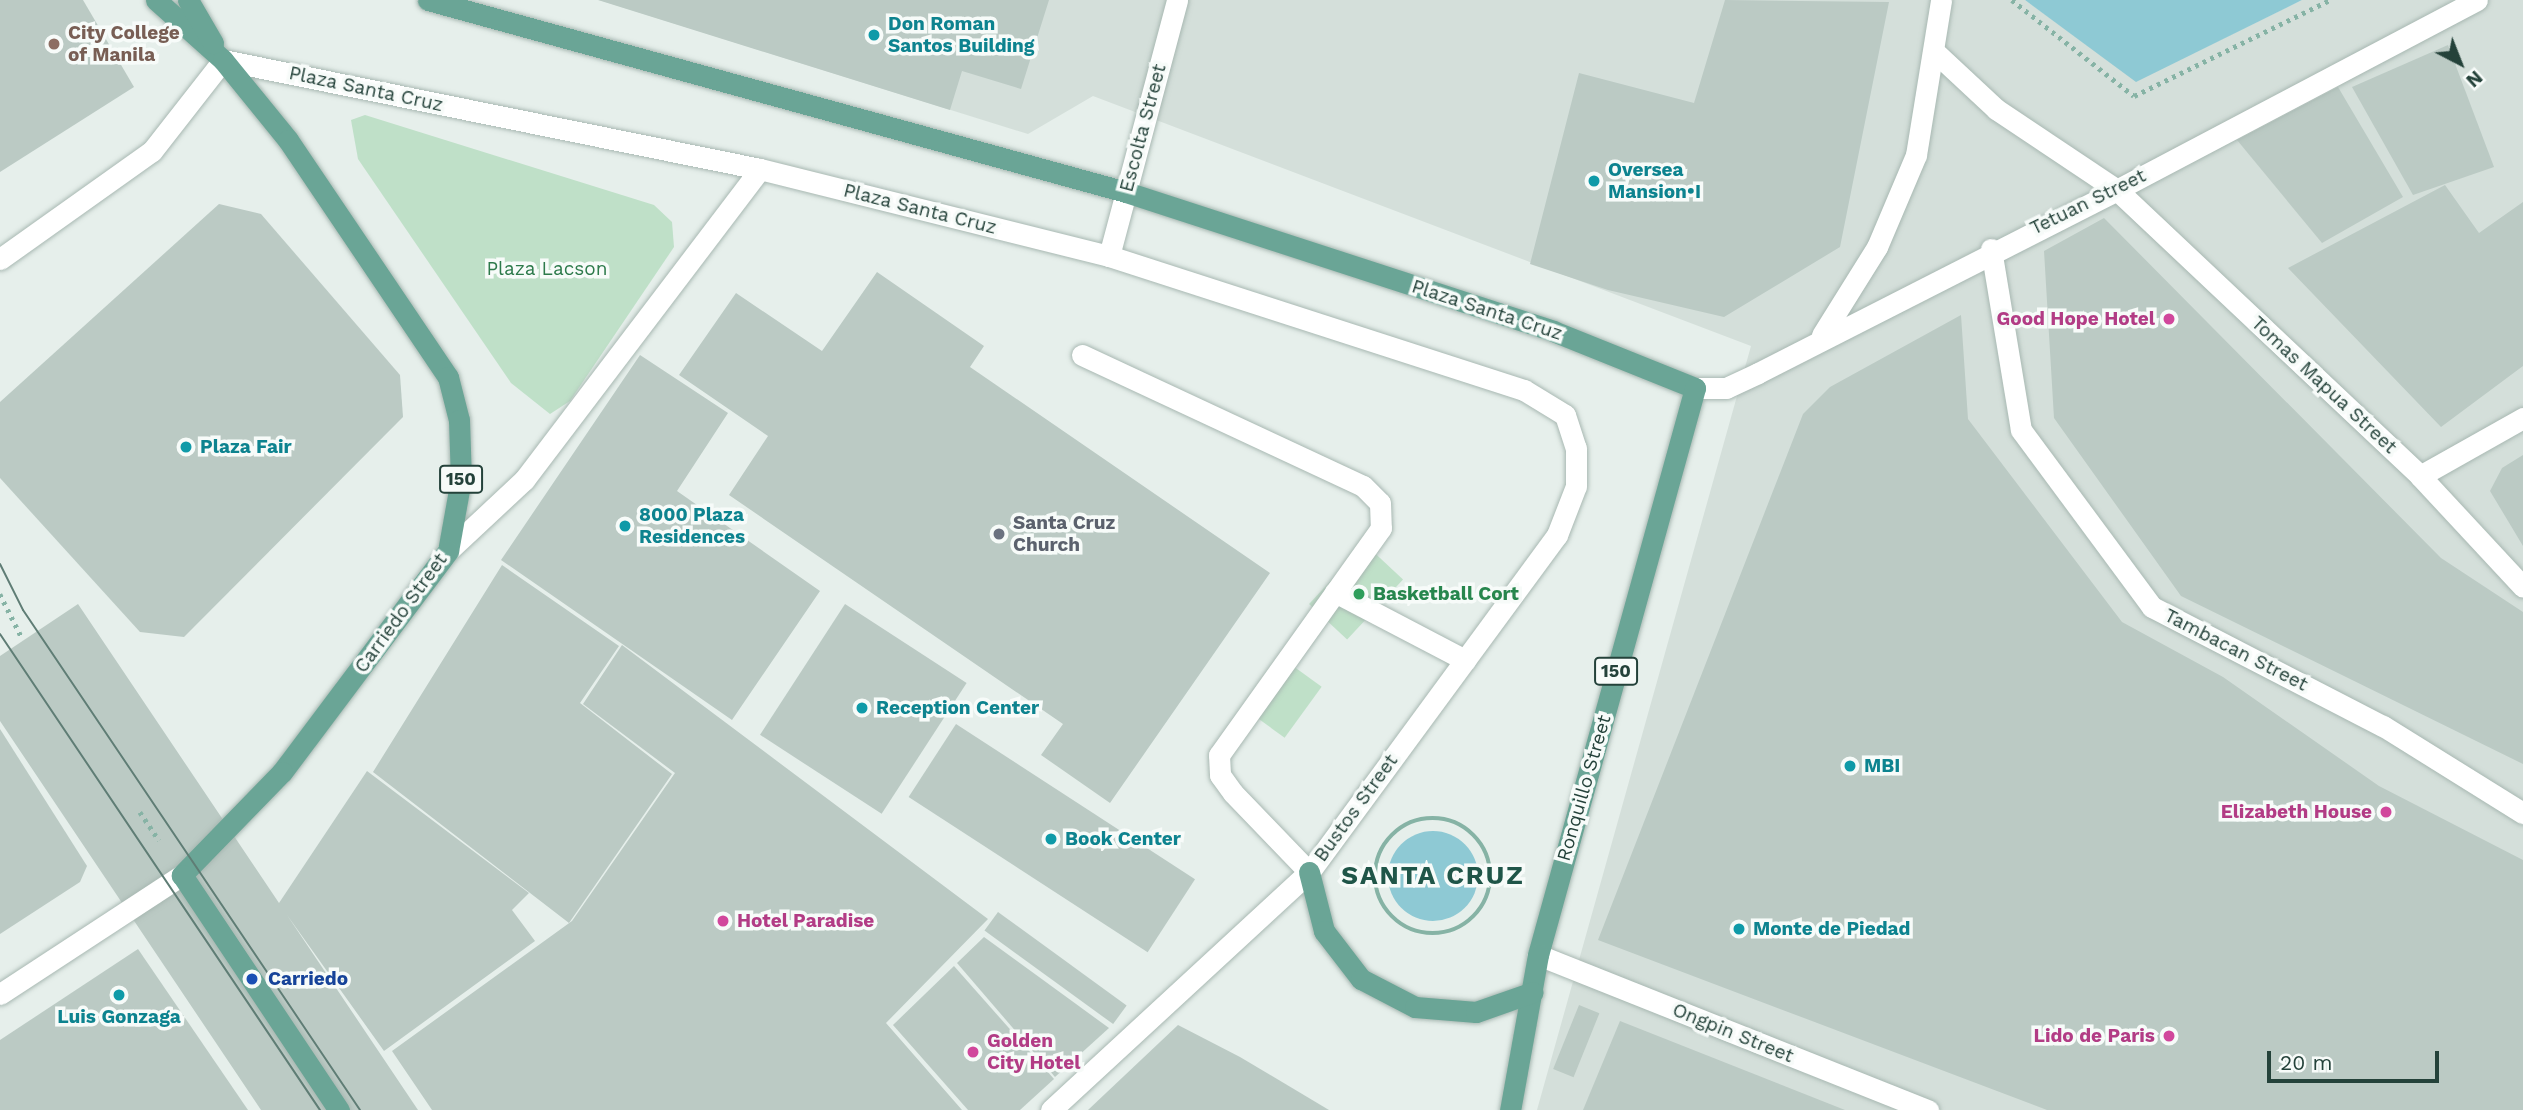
<!DOCTYPE html>
<html>
<head>
<meta charset="utf-8">
<style>
	body { margin:0 }
	#map { position:relative; width:2523px; height:1110px; overflow:hidden; background:#e6efeb; font-family:"Work Sans",sans-serif }
	div>[style] { position:absolute }
	.built>* { inset:0; background:#d4dfda }
	.green>* { inset:0; background:#bfe0c8; transform-origin:0 0 }
	.water>* { inset:0; background:#8ec9d4 }
	.round { border-radius:50% }
	.building>* { inset:0; background:#bbcac4; transform-origin:0 0 }
	.path>* { height:4.5px; margin-top:-2.25px; transform-origin:0; background:repeating-linear-gradient(90deg,#86b3a5 0 3.5px,transparent 0 8.5px) }
	.path>.ring { margin:-2.25px; padding:0; box-sizing:content-box; background:none; border:4.5px solid #86b3a5; border-radius:50% }
	.roads { filter:drop-shadow(0 0 2px #a8b8b2) drop-shadow(0 0 2px #a8b8b2) }
	.service>* { height:21px; margin:-10.5px; padding:0 10.5px; transform-origin:10.5px; border-radius:10.5px; background:#fff }
	.minor>* { height:21px; margin:-10.5px; padding:0 10.5px; transform-origin:10.5px; border-radius:10.5px; background:#fff }
	.tertiary>* { height:21px; margin:-10.5px; padding:0 10.5px; transform-origin:10.5px; border-radius:10.5px; background:#fff }
	.primary>* { height:21px; margin:-10.5px; padding:0 10.5px; transform-origin:10.5px; border-radius:10.5px; background:#6aa596 }
	.tram>* { height:2px; margin:-1px; padding:0 1px; transform-origin:1px; border-radius:1px; background:#5f7d75 }
	.dots>* { width:19px; height:19px; translate:-50% -50%; box-sizing:border-box; border:4px solid #f7fbf9; border-radius:50% }
	span { translate:-50% -50%; white-space:nowrap; text-align:center; line-height:1.15; -webkit-text-stroke:7px #f7fbf9; paint-order:stroke }
	.shield-label span { padding:2px 5px; background:#f7fbf9; border:2px solid; border-radius:5px; -webkit-text-stroke-width:0 }
	.shield-label { font-size:18px; color:#24423a; font-weight:700 }
	.culture-label { font-size:19px; color:#0d838f; font-weight:700 }
	.left { translate:0 -50%; text-align:left }
	.education-label { font-size:19px; color:#785e54; font-weight:700 }
	.street-label { font-size:19px; color:#24423a }
	.park-label { font-size:19px; color:#2d7a4b }
	.hotel-label { font-size:19px; color:#b23c85; font-weight:700 }
	.right { translate:-100% -50%; text-align:right }
	.worship-label { font-size:19px; color:#5b616d; font-weight:700 }
	.leisure-label { font-size:19px; color:#27864d; font-weight:700 }
	.transit-label { font-size:19px; color:#164399; font-weight:700 }
	.district-label { font-size:26px; color:#1f5548; font-weight:700; letter-spacing:2px }
	.north { position:absolute; left:2425px; top:28px; width:70px; height:70px; -webkit-text-stroke:5px #f7fbf9; paint-order:stroke; rotate:138deg; font-size:19px; font-weight:700; line-height:28px; text-align:center; color:#24423a }
	.north::after { content:''; display:block; margin:auto; width:24px; height:32px; background:#24423a; clip-path:polygon(50% 0,100% 100%,50% 72%,0 100%) }
	.scale { position:absolute; left:2267px; top:1051px; width:172px; height:32px; box-sizing:border-box; border:4px solid #24423a; border-top:0; padding-left:9px; font-size:21px; line-height:24px; white-space:nowrap; color:#24423a; -webkit-text-stroke:5px #f7fbf9; paint-order:stroke }
</style>
</head>
<body>
<div id="map">
	<div class="built">
		<i style="clip-path:polygon(599px 0,2025px 0,2136px 81px,2302px 0,2523px 0,2523px 1110px,1537px 1110px,1751px 346px,1093px 96px,1028px 134px)"></i>
	</div>
	<div class="green">
		<i style="clip-path:polygon(365px 115px,654px 205px,672px 222px,674px 247px,570px 401px,550px 414px,511px 383px,358px 159px,351px 120px)"></i>
		<i style="left:1365px;top:544px;width:52px;height:82px;rotate:43deg"></i>
		<i style="left:1282px;top:658px;width:49px;height:63px;rotate:36deg"></i>
	</div>
	<div class="water">
		<i style="clip-path:polygon(2025px 0,2302px 0,2136px 82px)"></i>
		<i class="round" style="left:1388px;top:831px;width:90px;height:90px"></i>
	</div>
	<div class="building">
		<i style="clip-path:polygon(0 0,83px 0,134px 87px,0 172px)"></i>
		<i style="clip-path:polygon(598px 0,1049px 0,1021px 89px,962px 71px,950px 110px)"></i>
		<i style="clip-path:polygon(1725px 0,1889px 2px,1840px 247px,1724px 317px,1608px 290px,1530px 264px,1579px 73px,1694px 103px)"></i>
		<i style="clip-path:polygon(2448px 45px,2494px 167px,2413px 195px,2352px 87px)"></i>
		<i style="clip-path:polygon(2338px 87px,2403px 197px,2322px 243px,2237px 140px)"></i>
		<i style="clip-path:polygon(2445px 185px,2479px 233px,2523px 202px,2523px 366px,2441px 427px,2288px 268px)"></i>
		<i style="clip-path:polygon(219px 204px,261px 214px,400px 375px,403px 417px,184px 637px,140px 632px,0 478px,0 402px)"></i>
		<i style="clip-path:polygon(2104px 218px,2441px 558px,2523px 612px,2523px 764px,2181px 596px,2054px 418px,2044px 251px)"></i>
		<i style="clip-path:polygon(877px 272px,984px 346px,970px 367px,1270px 573px,1110px 803px,1041px 755px,1063px 724px,729px 495px,768px 436px,679px 375px,736px 293px,822px 351px)"></i>
		<i style="clip-path:polygon(1961px 315px,1968px 419px,2122px 622px,2223px 677px,2379px 786px,2523px 860px,2523px 1110px,2047px 1110px,1598px 940px,1803px 414px,1830px 387px)"></i>
		<i style="clip-path:polygon(640px 355px,728px 413px,677px 491px,820px 591px,732px 720px,501px 560px)"></i>
		<i style="clip-path:polygon(2523px 455px,2523px 546px,2490px 491px,2502px 468px)"></i>
		<i style="clip-path:polygon(502px 565px,619px 646px,580px 703px,672px 774px,569px 923px,373px 772px)"></i>
		<i style="clip-path:polygon(78px 604px,279px 903px,367px 771px,529px 893px,512px 910px,535px 941px,384px 1051px,287px 915px,418px 1110px,261px 1110px,0 721px,0 656px)"></i>
		<i style="left:845px;top:604px;width:145px;height:156px;rotate:33deg"></i>
		<i style="clip-path:polygon(622px 645px,988px 919px,886px 1023px,962px 1110px,432px 1110px,392px 1051px,572px 921px,675px 773px,583px 704px)"></i>
		<i style="left:956px;top:724px;width:285px;height:87px;rotate:33deg"></i>
		<i style="clip-path:polygon(0 729px,87px 866px,80px 882px,0 934px)"></i>
		<i style="left:998px;top:912px;width:159px;height:23px;rotate:36deg"></i>
		<i style="clip-path:polygon(984px 937px,1109px 1028px,1055px 1077px,957px 963px)"></i>
		<i style="clip-path:polygon(138px 949px,248px 1110px,0 1110px,0 1040px)"></i>
		<i style="clip-path:polygon(954px 966px,1054px 1079px,1020px 1110px,968px 1110px,893px 1025px)"></i>
		<i style="left:1579px;top:1005px;width:22px;height:69px;rotate:22deg"></i>
		<i style="clip-path:polygon(1620px 1021px,1845px 1110px,1583px 1110px)"></i>
		<i style="clip-path:polygon(1178px 1025px,1240px 1057px,1329px 1110px,1088px 1110px)"></i>
	</div>
	<div class="path">
		<i style="left:2012px;top:0;width:155px;rotate:38.2deg"></i>
		<i style="left:2134px;top:96px;width:218px;rotate:-26.1deg"></i>
		<i style="left:0;top:594px;width:51px;rotate:63.4deg"></i>
		<i style="left:140px;top:812px;width:34px;rotate:56deg"></i>
		<i class="ring" style="left:1375px;top:818px;width:111.5px;height:111.5px"></i>
	</div>
	<div class="roads">
		<div class="service">
			<i style="left:1082px;top:355px;width:310px;rotate:25deg"></i>
			<i style="left:1363px;top:486px;width:24px;rotate:45deg"></i>
			<i style="left:1380px;top:503px;width:25px;rotate:88deg"></i>
			<i style="left:1381px;top:528px;width:279px;rotate:125.5deg"></i>
			<i style="left:1219px;top:755px;width:20px;rotate:87deg"></i>
			<i style="left:1220px;top:775px;width:22px;rotate:54deg"></i>
			<i style="left:1233px;top:793px;width:110px;rotate:46.1deg"></i>
			<i style="left:448px;top:551px;width:104px;rotate:-43.1deg"></i>
			<i style="left:524px;top:480px;width:390px;rotate:-52.8deg"></i>
			<i style="left:1335px;top:592px;width:147px;rotate:27.6deg"></i>
		</div>
		<div class="minor">
			<i style="left:2477px;top:0;width:407px;rotate:152.2deg"></i>
			<i style="left:2117px;top:190px;width:417px;rotate:43.3deg"></i>
			<i style="left:2420px;top:476px;width:151px;rotate:47.1deg"></i>
			<i style="left:223px;top:60px;width:548px;rotate:11.47deg"></i>
			<i style="left:760px;top:169px;width:360px;rotate:14deg"></i>
			<i style="left:1109px;top:256px;width:436px;rotate:17.9deg"></i>
			<i style="left:1524px;top:390px;width:48px;rotate:31.4deg"></i>
			<i style="left:1565px;top:415px;width:35px;rotate:72deg"></i>
			<i style="left:1576px;top:448px;width:38px;rotate:90deg"></i>
			<i style="left:1576px;top:486px;width:53px;rotate:111.2deg"></i>
			<i style="left:1557px;top:535px;width:418px;rotate:126.3deg"></i>
			<i style="left:1309px;top:872px;width:351px;rotate:137.3deg"></i>
			<i style="left:1991px;top:249px;width:183px;rotate:80.6deg"></i>
			<i style="left:2021px;top:430px;width:220px;rotate:53.5deg"></i>
			<i style="left:2152px;top:607px;width:260px;rotate:27.3deg"></i>
			<i style="left:2383px;top:726px;width:165px;rotate:31.9deg"></i>
			<i style="left:1109px;top:256px;width:66px;rotate:-75.1deg"></i>
			<i style="left:2420px;top:476px;width:118px;rotate:-29.4deg"></i>
			<i style="left:1538px;top:955px;width:420px;rotate:21.7deg"></i>
			<i style="left:0;top:994px;width:217px;rotate:-33.2deg"></i>
		</div>
		<div class="tertiary">
			<i style="left:1937px;top:54px;width:81px;rotate:43deg"></i>
			<i style="left:1996px;top:109px;width:146px;rotate:33.8deg"></i>
			<i style="left:1126px;top:192px;width:199px;rotate:-75.1deg"></i>
			<i style="left:0;top:259px;width:186px;rotate:-35.4deg"></i>
			<i style="left:152px;top:151px;width:115px;rotate:-52deg"></i>
			<i style="left:1822px;top:335px;width:104px;rotate:-58deg"></i>
			<i style="left:1877px;top:247px;width:100px;rotate:-67deg"></i>
			<i style="left:1916px;top:155px;width:157px;rotate:-80.8deg"></i>
			<i style="left:1695px;top:388px;width:31px"></i>
			<i style="left:1726px;top:388px;width:35px;rotate:-25deg"></i>
			<i style="left:1758px;top:373px;width:403px;rotate:-27deg"></i>
		</div>
		<div class="primary">
			<i style="left:156px;top:0;width:90px;rotate:41.8deg"></i>
			<i style="left:223px;top:60px;width:103px;rotate:50.9deg"></i>
			<i style="left:288px;top:140px;width:286px;rotate:56deg"></i>
			<i style="left:448px;top:377px;width:44px;rotate:75.7deg"></i>
			<i style="left:459px;top:420px;width:59px;rotate:88.1deg"></i>
			<i style="left:461px;top:479px;width:73px;rotate:100.2deg"></i>
			<i style="left:448px;top:551px;width:276px;rotate:126.9deg"></i>
			<i style="left:282px;top:772px;width:144px;rotate:134.2deg"></i>
			<i style="left:182px;top:875px;width:283px;rotate:56.3deg"></i>
			<i style="left:188px;top:0;width:50px;rotate:59.8deg"></i>
			<i style="left:428px;top:0;width:724px;rotate:15.38deg"></i>
			<i style="left:1126px;top:192px;width:449px;rotate:18deg"></i>
			<i style="left:1553px;top:331px;width:153px;rotate:21.9deg"></i>
			<i style="left:1695px;top:388px;width:588px;rotate:105.48deg"></i>
			<i style="left:1538px;top:955px;width:158px;rotate:100.2deg"></i>
			<i style="left:1309px;top:872px;width:61px;rotate:75.7deg"></i>
			<i style="left:1324px;top:931px;width:61px;rotate:52.4deg"></i>
			<i style="left:1361px;top:979px;width:61px;rotate:27.4deg"></i>
			<i style="left:1415px;top:1007px;width:61px;rotate:4.7deg"></i>
			<i style="left:1476px;top:1012px;width:60px;rotate:-19.3deg"></i>
		</div>
	</div>
	<div class="tram">
		<i style="left:0;top:564px;width:51px;rotate:63.4deg"></i>
		<i style="left:23px;top:610px;width:603px;rotate:56.02deg"></i>
		<i style="left:0;top:634px;width:574px;rotate:56.09deg"></i>
	</div>
	<div class="dots">
		<i style="left:874px;top:35px;background:#0f9aa8"></i>
		<i style="left:54px;top:44px;background:#8d6e63"></i>
		<i style="left:1594px;top:181px;background:#0f9aa8"></i>
		<i style="left:2169px;top:319px;background:#d1479c"></i>
		<i style="left:186px;top:447px;background:#0f9aa8"></i>
		<i style="left:625px;top:526px;background:#0f9aa8"></i>
		<i style="left:999px;top:534px;background:#6b7280"></i>
		<i style="left:1359px;top:594px;background:#2e9e5b"></i>
		<i style="left:862px;top:708px;background:#0f9aa8"></i>
		<i style="left:1850px;top:766px;background:#0f9aa8"></i>
		<i style="left:2386px;top:812px;background:#d1479c"></i>
		<i style="left:1051px;top:839px;background:#0f9aa8"></i>
		<i style="left:723px;top:921px;background:#d1479c"></i>
		<i style="left:1739px;top:929px;background:#0f9aa8"></i>
		<i style="left:252px;top:979px;background:#1a4fb4"></i>
		<i style="left:119px;top:995px;background:#0f9aa8"></i>
		<i style="left:2169px;top:1036px;background:#d1479c"></i>
		<i style="left:973px;top:1052px;background:#d1479c"></i>
	</div>
	<div class="shield-label">
		<span style="left:461px;top:479px">150</span>
		<span style="left:1616px;top:671px">150</span>
	</div>
	<div class="culture-label">
		<span class="left" style="left:888px;top:35px">Don Roman<br>Santos Building</span>
		<span class="left" style="left:1608px;top:181px">Oversea<br>Mansion•I</span>
		<span class="left" style="left:200px;top:447px">Plaza Fair</span>
		<span class="left" style="left:639px;top:526px">8000 Plaza<br>Residences</span>
		<span class="left" style="left:876px;top:708px">Reception Center</span>
		<span class="left" style="left:1864px;top:766px">MBI</span>
		<span class="left" style="left:1065px;top:839px">Book Center</span>
		<span class="left" style="left:1753px;top:929px">Monte de Piedad</span>
		<span style="left:119px;top:1017px">Luis Gonzaga</span>
	</div>
	<div class="education-label">
		<span class="left" style="left:68px;top:44px">City College<br>of Manila</span>
	</div>
	<div class="street-label">
		<span style="left:366px;top:89px;rotate:12deg">Plaza Santa Cruz</span>
		<span style="left:1143px;top:128px;rotate:-75deg">Escolta Street</span>
		<span style="left:2088px;top:202px;rotate:-26deg">Tetuan Street</span>
		<span style="left:920px;top:209px;rotate:14deg">Plaza Santa Cruz</span>
		<span style="left:1487px;top:310px;rotate:18deg">Plaza Santa Cruz</span>
		<span style="left:2324px;top:385px;rotate:43deg">Tomas Mapua Street</span>
		<span style="left:401px;top:613px;rotate:-54deg">Carriedo Street</span>
		<span style="left:2236px;top:650px;rotate:27deg">Tambacan Street</span>
		<span style="left:1584px;top:788px;rotate:-74deg">Ronquillo Street</span>
		<span style="left:1356px;top:808px;rotate:-54deg">Bustos Street</span>
		<span style="left:1733px;top:1033px;rotate:22deg">Ongpin Street</span>
	</div>
	<div class="park-label">
		<span style="left:547px;top:269px">Plaza Lacson</span>
	</div>
	<div class="hotel-label">
		<span class="right" style="left:2155px;top:319px">Good Hope Hotel</span>
		<span class="right" style="left:2372px;top:812px">Elizabeth House</span>
		<span class="left" style="left:737px;top:921px">Hotel Paradise</span>
		<span class="right" style="left:2155px;top:1036px">Lido de Paris</span>
		<span class="left" style="left:987px;top:1052px">Golden<br>City Hotel</span>
	</div>
	<div class="worship-label">
		<span class="left" style="left:1013px;top:534px">Santa Cruz<br>Church</span>
	</div>
	<div class="leisure-label">
		<span class="left" style="left:1373px;top:594px">Basketball Cort</span>
	</div>
	<div class="transit-label">
		<span class="left" style="left:268px;top:979px">Carriedo</span>
	</div>
	<div class="district-label">
		<span style="left:1433px;top:876px">SANTA CRUZ</span>
	</div>
	<div class="north">N</div>
	<div class="scale">20 m</div>
</div>
</body>
</html>
